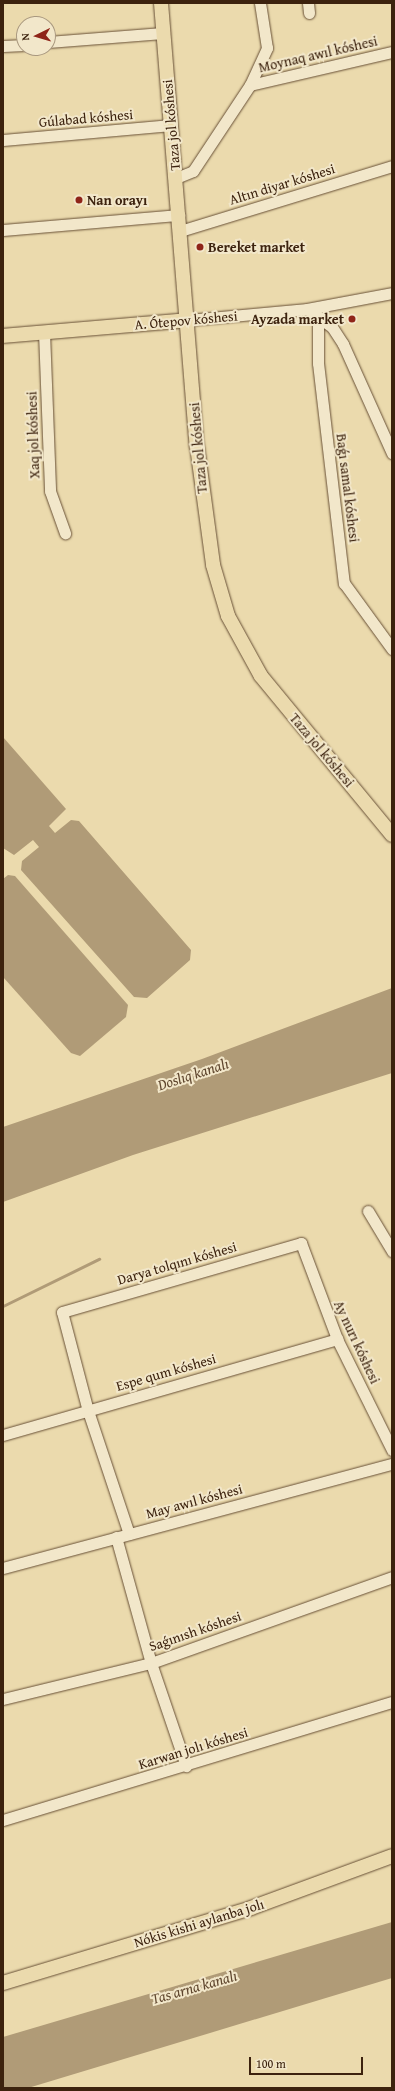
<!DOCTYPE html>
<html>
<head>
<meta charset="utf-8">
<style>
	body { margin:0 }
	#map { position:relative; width:395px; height:2091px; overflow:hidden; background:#ebdaad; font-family:"Gentium Book Plus",serif }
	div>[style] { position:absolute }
	.water>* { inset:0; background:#b09b77 }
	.stream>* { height:2.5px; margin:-1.25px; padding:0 1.25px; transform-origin:1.25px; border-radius:1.25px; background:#b09b77 }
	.roads { filter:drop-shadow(0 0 1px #685036) drop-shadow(0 0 1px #685036) }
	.minor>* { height:11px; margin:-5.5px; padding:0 5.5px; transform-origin:5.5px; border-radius:5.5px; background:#f2e7ca }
	.major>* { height:14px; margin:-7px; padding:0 7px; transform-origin:7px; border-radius:7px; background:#ebdaad }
	.dots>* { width:11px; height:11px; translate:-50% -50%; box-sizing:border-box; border:2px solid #f2e7ca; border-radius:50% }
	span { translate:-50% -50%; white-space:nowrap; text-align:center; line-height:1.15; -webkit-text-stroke:4px #f2e7ca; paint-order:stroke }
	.street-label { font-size:14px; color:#3c220e }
	.poi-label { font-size:14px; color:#3c220e; font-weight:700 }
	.left { translate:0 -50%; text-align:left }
	.right { translate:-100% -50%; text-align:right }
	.water-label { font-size:15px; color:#5f462e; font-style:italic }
	.frame { position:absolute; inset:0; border:4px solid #3c220e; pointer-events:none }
	.north { position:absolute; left:16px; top:16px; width:40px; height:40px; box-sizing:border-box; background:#f2e7ca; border:1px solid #a9987f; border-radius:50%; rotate:265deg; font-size:11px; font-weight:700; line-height:16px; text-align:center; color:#3c220e }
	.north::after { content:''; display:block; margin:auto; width:14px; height:18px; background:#8f2418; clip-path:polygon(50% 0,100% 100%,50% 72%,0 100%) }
	.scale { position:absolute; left:249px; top:2057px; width:114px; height:18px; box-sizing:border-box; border:2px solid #3c220e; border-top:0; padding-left:5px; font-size:12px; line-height:14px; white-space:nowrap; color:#3c220e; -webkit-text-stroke:3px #f2e7ca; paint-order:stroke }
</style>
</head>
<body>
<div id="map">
	<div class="water">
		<i style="clip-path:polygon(3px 737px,66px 809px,49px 826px,55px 833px,71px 820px,79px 821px,191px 950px,190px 960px,147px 998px,134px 997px,21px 870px,22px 861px,39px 847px,33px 840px,14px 855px,3px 848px)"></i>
		<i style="clip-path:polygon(8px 875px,15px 876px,128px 1005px,126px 1017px,80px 1056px,71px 1053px,3px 977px,3px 879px)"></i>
		<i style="clip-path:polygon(392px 988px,392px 1073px,133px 1155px,3px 1202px,3px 1127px,202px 1059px)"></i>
		<i style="clip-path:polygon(392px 1922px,392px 1978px,28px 2088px,3px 2088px,3px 2037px)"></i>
	</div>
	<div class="stream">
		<i style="left:3px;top:1306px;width:107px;rotate:-26.1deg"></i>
	</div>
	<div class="roads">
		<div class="minor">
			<i style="left:308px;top:3px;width:10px;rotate:84deg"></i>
			<i style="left:48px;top:42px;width:115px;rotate:-4.5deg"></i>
			<i style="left:3px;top:46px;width:21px;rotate:-3deg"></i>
			<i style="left:250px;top:85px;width:146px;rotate:-13.1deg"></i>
			<i style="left:3px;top:140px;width:169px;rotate:-5.1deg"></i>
			<i style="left:176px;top:178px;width:18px;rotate:-22deg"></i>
			<i style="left:193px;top:171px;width:103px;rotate:-56.5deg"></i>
			<i style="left:250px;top:85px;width:41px;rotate:-65.3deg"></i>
			<i style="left:267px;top:48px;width:46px;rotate:-98.8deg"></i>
			<i style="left:3px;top:230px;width:177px;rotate:-4.9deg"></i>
			<i style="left:180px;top:231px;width:222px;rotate:-17deg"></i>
			<i style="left:312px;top:313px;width:24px;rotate:35deg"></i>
			<i style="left:332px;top:327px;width:20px;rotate:57deg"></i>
			<i style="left:343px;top:344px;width:120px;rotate:65.8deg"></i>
			<i style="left:318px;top:316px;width:47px;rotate:90deg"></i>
			<i style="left:318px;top:363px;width:222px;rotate:83.3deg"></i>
			<i style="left:344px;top:583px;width:82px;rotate:54deg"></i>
			<i style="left:188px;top:320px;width:120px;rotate:-5.3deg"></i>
			<i style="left:307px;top:309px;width:86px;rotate:-10.7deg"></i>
			<i style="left:44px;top:332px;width:159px;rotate:87.8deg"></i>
			<i style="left:50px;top:491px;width:45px;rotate:70.3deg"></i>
			<i style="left:368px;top:1211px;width:47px;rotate:59deg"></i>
			<i style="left:3px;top:1435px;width:348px;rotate:-16deg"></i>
			<i style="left:129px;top:1534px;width:130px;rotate:-108.4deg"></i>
			<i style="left:88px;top:1411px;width:102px;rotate:-104.7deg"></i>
			<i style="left:62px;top:1312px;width:249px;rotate:-16.1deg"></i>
			<i style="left:301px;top:1243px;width:103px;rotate:69.4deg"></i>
			<i style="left:337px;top:1339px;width:124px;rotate:63.6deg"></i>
			<i style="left:116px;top:1537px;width:131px;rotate:74.5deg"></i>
			<i style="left:151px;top:1663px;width:109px;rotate:71.2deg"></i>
			<i style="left:3px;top:1568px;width:403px;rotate:-15deg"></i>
			<i style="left:3px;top:1699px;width:152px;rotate:-13.7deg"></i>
			<i style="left:151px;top:1663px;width:256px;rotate:-19.6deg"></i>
			<i style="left:3px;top:1820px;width:407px;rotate:-16.9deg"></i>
		</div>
		<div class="major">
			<i style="left:161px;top:3px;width:444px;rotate:85.4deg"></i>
			<i style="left:197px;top:446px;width:120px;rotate:82.3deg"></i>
			<i style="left:213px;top:565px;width:53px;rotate:73.6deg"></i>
			<i style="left:228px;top:616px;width:68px;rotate:61.2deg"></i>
			<i style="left:261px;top:676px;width:206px;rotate:50.5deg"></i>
			<i style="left:3px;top:336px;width:186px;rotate:-4.9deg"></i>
			<i style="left:3px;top:1983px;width:259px;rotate:-16.8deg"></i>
			<i style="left:251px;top:1908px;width:150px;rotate:-20.2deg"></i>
		</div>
	</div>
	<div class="dots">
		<i style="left:79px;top:200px;background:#8f2418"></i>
		<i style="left:200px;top:247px;background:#8f2418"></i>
		<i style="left:352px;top:319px;background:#8f2418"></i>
	</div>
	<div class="street-label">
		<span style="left:318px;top:54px;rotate:-13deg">Moynaq awıl kóshesi</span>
		<span style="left:86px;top:118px;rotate:-5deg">Gúlabad kóshesi</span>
		<span style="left:171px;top:125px;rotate:-95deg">Taza jol kóshesi</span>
		<span style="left:282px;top:184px;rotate:-17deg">Altın diyar kóshesi</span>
		<span style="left:186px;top:320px;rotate:-5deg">A. Ótepov kóshesi</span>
		<span style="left:33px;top:435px;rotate:-92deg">Xaq jol kóshesi</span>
		<span style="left:198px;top:448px;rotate:-95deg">Taza jol kóshesi</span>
		<span style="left:348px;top:488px;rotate:83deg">Baǵı samal kóshesi</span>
		<span style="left:322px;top:750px;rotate:50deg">Taza jol kóshesi</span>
		<span style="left:177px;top:1263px;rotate:-16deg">Darya tolqını kóshesi</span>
		<span style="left:357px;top:1342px;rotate:65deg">Ay nurı kóshesi</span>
		<span style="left:166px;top:1372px;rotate:-16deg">Espe qum kóshesi</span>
		<span style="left:194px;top:1501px;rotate:-15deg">May awıl kóshesi</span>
		<span style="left:195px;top:1631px;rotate:-19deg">Saǵınısh kóshesi</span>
		<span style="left:193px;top:1748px;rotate:-17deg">Karwan jolı kóshesi</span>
		<span style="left:199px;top:1923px;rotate:-17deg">Nókis kishi aylanba jolı</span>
	</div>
	<div class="poi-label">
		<span class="left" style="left:87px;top:200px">Nan orayı</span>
		<span class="left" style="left:208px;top:247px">Bereket market</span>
		<span class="right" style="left:344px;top:319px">Ayzada market</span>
	</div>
	<div class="water-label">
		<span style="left:193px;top:1074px;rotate:-18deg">Doslıq kanalı</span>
		<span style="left:194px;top:1987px;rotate:-16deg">Tas arna kanalı</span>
	</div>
	<div class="frame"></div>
	<div class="north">N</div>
	<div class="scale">100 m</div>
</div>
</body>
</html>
